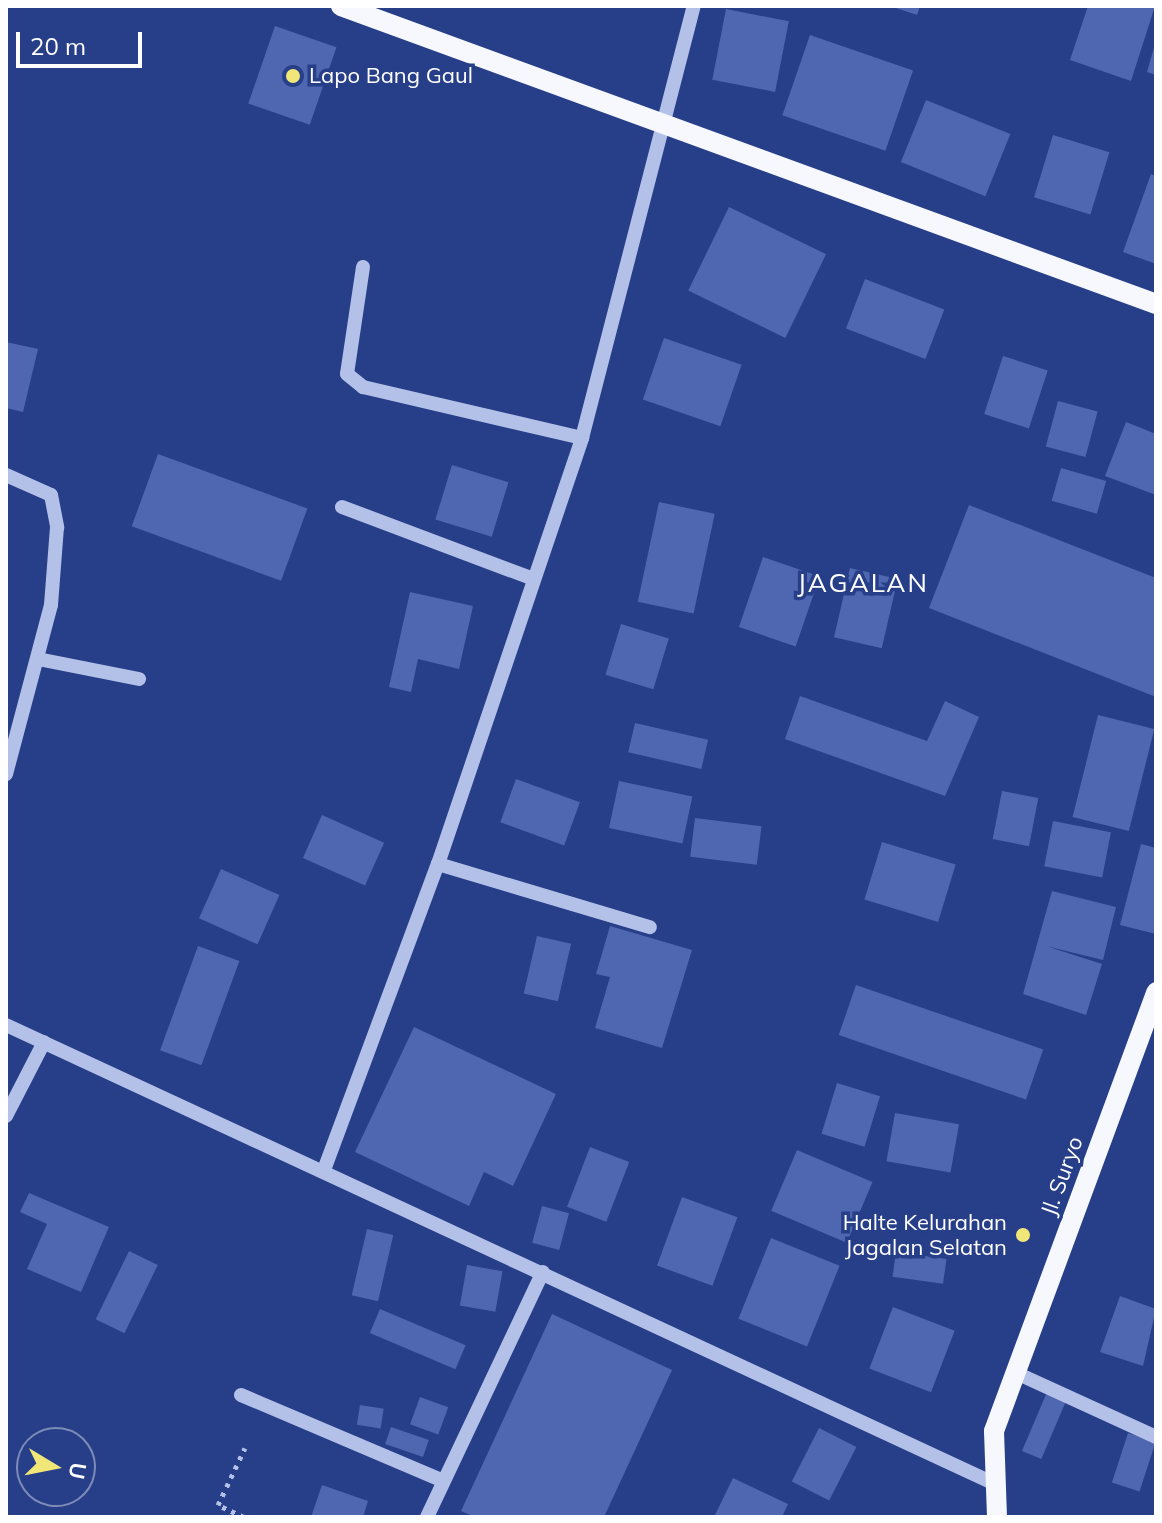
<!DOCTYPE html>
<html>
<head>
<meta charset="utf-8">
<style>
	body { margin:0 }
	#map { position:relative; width:1162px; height:1523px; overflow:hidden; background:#273e88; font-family:Mulish,sans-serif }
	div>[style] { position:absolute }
	.building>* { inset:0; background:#4f67b0; transform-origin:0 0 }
	.path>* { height:5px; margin-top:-2.5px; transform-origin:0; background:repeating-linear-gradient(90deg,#b3c1e9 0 4px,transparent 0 10px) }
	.minor>* { height:14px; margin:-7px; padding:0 7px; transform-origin:7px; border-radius:7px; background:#b3c1e9 }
	.major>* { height:20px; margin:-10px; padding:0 10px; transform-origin:10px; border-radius:10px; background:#f6f8fe }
	.dots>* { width:22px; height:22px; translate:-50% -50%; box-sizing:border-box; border:4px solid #273e88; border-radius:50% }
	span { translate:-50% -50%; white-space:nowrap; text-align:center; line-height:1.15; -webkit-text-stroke:7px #273e88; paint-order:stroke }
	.poi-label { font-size:22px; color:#fff }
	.left { translate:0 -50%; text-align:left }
	.right { translate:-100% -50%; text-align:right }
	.street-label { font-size:22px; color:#fff }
	.quarter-label { font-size:26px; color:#fff; letter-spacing:2px }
	.frame { position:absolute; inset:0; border:8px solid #fff; pointer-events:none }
	.north { position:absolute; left:16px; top:1427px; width:80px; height:80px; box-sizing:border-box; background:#273e88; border:2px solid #7d8bb8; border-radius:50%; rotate:100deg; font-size:22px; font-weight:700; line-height:32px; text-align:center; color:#fff }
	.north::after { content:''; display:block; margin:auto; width:28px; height:36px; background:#f1e779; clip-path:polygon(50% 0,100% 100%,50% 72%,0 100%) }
	.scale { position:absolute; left:16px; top:32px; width:126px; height:36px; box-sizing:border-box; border:4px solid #fff; border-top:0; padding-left:10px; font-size:24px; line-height:28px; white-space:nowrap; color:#fff; -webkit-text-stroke:6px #273e88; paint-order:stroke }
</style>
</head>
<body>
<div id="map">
	<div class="building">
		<i style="clip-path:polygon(890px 6px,920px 6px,917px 15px)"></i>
		<i style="clip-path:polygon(1088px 6px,1155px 6px,1131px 81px,1070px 60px)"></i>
		<i style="left:726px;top:9px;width:64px;height:72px;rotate:11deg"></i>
		<i style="left:275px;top:26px;width:65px;height:82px;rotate:19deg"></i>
		<i style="left:810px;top:35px;width:109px;height:85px;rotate:19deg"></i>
		<i style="clip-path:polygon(1155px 44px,1156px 44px,1156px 75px,1147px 72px)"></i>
		<i style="left:926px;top:100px;width:91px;height:67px;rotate:22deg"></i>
		<i style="left:1053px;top:135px;width:59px;height:65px;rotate:17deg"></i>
		<i style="clip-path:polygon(1151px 174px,1156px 176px,1156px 264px,1123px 252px)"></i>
		<i style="left:729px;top:207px;width:108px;height:93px;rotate:26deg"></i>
		<i style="left:865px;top:279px;width:85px;height:53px;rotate:21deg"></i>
		<i style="left:664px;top:338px;width:82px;height:65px;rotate:19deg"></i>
		<i style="clip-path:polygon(6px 342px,38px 349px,23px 412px,6px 408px)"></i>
		<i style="left:1003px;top:356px;width:47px;height:61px;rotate:18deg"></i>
		<i style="left:1058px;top:401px;width:41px;height:47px;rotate:15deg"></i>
		<i style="clip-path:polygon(1126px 422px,1156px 434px,1156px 495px,1105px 476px)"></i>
		<i style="left:158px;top:454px;width:159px;height:77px;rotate:20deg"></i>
		<i style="left:452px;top:465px;width:59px;height:57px;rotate:17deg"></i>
		<i style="left:1061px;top:468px;width:47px;height:34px;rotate:16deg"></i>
		<i style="left:659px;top:502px;width:57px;height:102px;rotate:12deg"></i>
		<i style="clip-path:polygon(969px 505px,1156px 578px,1156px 697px,929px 608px)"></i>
		<i style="left:763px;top:557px;width:60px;height:74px;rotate:19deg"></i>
		<i style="left:850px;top:568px;width:49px;height:71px;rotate:13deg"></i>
		<i style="clip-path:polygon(410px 592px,473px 606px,459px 669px,418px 659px,411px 692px,389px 687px)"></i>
		<i style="left:621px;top:624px;width:50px;height:53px;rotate:17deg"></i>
		<i style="clip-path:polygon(800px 696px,927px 741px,945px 701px,979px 717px,945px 796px,785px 739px)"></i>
		<i style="left:1098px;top:715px;width:58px;height:105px;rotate:14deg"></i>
		<i style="left:635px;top:723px;width:75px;height:30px;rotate:13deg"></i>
		<i style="left:516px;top:779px;width:68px;height:46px;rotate:20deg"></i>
		<i style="left:619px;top:781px;width:75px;height:48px;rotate:12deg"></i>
		<i style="left:1002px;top:791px;width:37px;height:49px;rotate:11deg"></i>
		<i style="left:322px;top:815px;width:68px;height:47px;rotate:24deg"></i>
		<i style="left:695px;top:818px;width:67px;height:39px;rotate:7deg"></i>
		<i style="left:1053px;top:821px;width:59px;height:46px;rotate:11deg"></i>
		<i style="left:882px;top:842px;width:77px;height:60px;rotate:17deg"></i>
		<i style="clip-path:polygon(1141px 844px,1156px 848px,1156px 934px,1120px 925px)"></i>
		<i style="left:221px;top:869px;width:64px;height:54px;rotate:24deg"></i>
		<i style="clip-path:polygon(1052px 891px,1116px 907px,1103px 960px,1046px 946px,1102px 964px,1086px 1015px,1023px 994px)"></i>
		<i style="clip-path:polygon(610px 926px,692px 950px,662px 1048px,595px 1028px,610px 977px,596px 974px)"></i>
		<i style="left:537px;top:936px;width:35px;height:59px;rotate:13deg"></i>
		<i style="left:198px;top:946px;width:44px;height:111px;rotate:20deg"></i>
		<i style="left:856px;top:985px;width:198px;height:53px;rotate:19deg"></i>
		<i style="clip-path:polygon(414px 1027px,556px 1094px,513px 1186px,484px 1172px,469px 1206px,355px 1152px)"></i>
		<i style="left:837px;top:1083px;width:45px;height:53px;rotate:17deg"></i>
		<i style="left:895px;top:1113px;width:65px;height:49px;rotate:10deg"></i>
		<i style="left:590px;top:1147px;width:42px;height:64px;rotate:21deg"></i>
		<i style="left:797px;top:1150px;width:82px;height:66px;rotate:23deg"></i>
		<i style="clip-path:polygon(29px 1193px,109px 1227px,81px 1292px,27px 1269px,47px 1224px,20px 1212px)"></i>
		<i style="left:682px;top:1197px;width:59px;height:73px;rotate:20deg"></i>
		<i style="left:542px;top:1206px;width:28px;height:38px;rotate:15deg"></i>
		<i style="left:367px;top:1229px;width:27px;height:68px;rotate:13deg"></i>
		<i style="left:771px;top:1238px;width:74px;height:87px;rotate:22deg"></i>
		<i style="left:129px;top:1251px;width:32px;height:76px;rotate:26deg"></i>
		<i style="left:896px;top:1252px;width:51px;height:25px;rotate:8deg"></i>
		<i style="left:467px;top:1265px;width:36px;height:41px;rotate:10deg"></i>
		<i style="clip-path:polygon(1120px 1296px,1156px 1309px,1143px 1366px,1100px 1352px)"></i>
		<i style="left:893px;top:1307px;width:66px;height:66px;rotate:21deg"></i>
		<i style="left:380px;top:1309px;width:93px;height:26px;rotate:23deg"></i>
		<i style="clip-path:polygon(552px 1314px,672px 1370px,604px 1517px,475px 1517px,461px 1511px)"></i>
		<i style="left:1047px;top:1392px;width:21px;height:64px;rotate:23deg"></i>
		<i style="left:420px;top:1397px;width:30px;height:29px;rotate:20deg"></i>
		<i style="left:360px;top:1405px;width:24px;height:20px;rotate:9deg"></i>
		<i style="left:391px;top:1427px;width:40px;height:18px;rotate:19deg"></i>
		<i style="left:819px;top:1428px;width:42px;height:60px;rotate:27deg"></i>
		<i style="left:1128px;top:1433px;width:29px;height:52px;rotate:18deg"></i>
		<i style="clip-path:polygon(733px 1478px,788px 1504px,782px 1517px,714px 1517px)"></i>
		<i style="clip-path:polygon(322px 1485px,368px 1501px,363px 1517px,311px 1517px)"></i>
	</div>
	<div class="path">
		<i style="left:244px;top:1517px;width:29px;rotate:-155deg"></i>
		<i style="left:218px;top:1505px;width:63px;rotate:-64.7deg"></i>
	</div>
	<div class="minor">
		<i style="left:363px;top:267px;width:108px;rotate:98.5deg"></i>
		<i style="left:347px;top:374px;width:21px;rotate:39deg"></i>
		<i style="left:363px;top:387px;width:225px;rotate:13.1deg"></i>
		<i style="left:6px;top:475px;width:49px;rotate:24deg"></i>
		<i style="left:51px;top:495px;width:33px;rotate:79deg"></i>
		<i style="left:57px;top:527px;width:78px;rotate:94.4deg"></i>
		<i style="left:51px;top:605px;width:175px;rotate:104.9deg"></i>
		<i style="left:342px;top:507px;width:202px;rotate:20.6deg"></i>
		<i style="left:38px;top:659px;width:103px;rotate:11.2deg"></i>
		<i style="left:438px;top:864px;width:221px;rotate:16.6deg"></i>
		<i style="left:6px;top:1025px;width:1086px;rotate:24.89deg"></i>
		<i style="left:6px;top:1116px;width:83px;rotate:-62.8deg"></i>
		<i style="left:324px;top:1170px;width:327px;rotate:-69.6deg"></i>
		<i style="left:438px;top:864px;width:450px;rotate:-71.3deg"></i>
		<i style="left:582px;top:438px;width:446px;rotate:-75.5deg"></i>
		<i style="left:1014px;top:1372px;width:156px;rotate:24.6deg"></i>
		<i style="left:241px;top:1395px;width:220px;rotate:23deg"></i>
		<i style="left:427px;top:1517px;width:271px;rotate:-64.7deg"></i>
	</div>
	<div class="major">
		<i style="left:341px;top:6px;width:868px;rotate:20.08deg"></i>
		<i style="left:997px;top:1517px;width:86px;rotate:-92deg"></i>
		<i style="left:994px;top:1431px;width:468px;rotate:-69.7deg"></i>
	</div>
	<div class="dots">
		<i style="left:293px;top:76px;background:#f1e779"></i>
		<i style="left:1023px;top:1235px;background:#f1e779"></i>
	</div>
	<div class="poi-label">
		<span class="left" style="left:309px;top:76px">Lapo Bang Gaul</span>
		<span class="right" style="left:1007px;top:1235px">Halte Kelurahan<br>Jagalan Selatan</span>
	</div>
	<div class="street-label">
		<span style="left:1062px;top:1176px;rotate:-70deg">Jl. Suryo</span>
	</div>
	<div class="quarter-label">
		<span style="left:863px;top:583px">JAGALAN</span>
	</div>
	<div class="frame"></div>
	<div class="north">U</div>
	<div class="scale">20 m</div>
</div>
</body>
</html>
